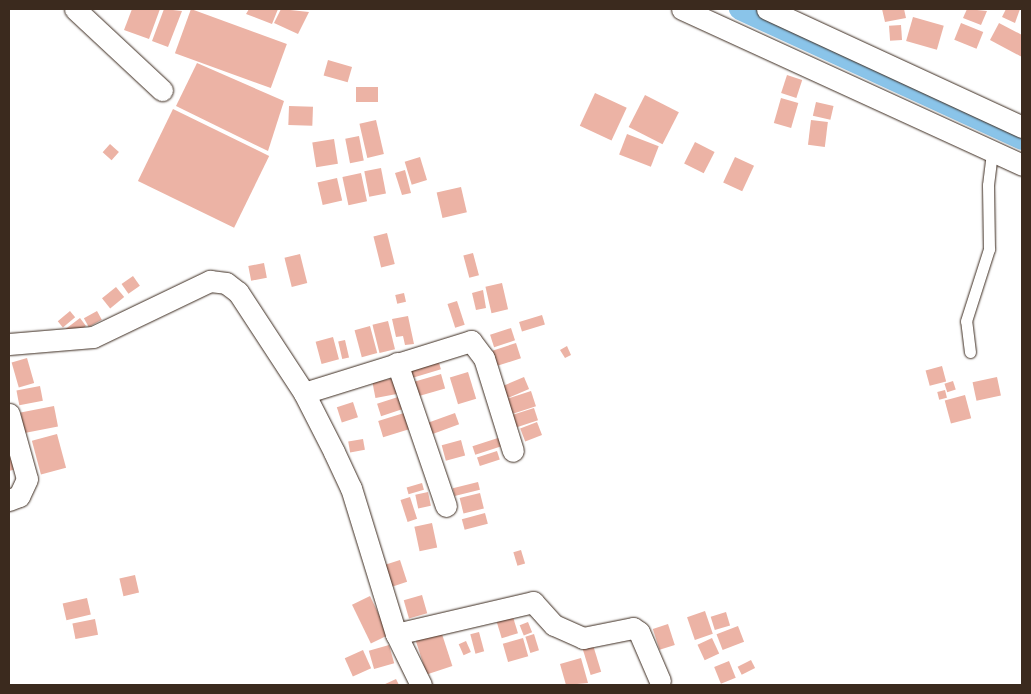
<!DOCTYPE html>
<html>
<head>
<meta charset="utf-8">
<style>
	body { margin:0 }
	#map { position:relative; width:1031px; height:694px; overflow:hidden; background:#fff; font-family:Itim,sans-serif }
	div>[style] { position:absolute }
	.canal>* { height:22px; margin:-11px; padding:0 11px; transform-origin:11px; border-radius:11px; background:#8ac4e9 }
	.building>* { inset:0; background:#ecb3a5; transform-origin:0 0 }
	.roads { filter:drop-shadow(0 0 1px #3b2a1e) drop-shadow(0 0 1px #3b2a1e) }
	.service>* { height:11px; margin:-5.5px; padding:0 5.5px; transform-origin:5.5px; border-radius:5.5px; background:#fff }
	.minor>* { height:21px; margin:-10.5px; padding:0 10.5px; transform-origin:10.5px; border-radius:10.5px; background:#fff }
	span { translate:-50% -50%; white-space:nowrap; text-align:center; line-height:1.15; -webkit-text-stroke:4px #fff; paint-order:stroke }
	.frame { position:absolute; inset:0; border:10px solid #3b2a1e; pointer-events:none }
</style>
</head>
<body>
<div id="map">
	<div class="canal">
		<i style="left:740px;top:9px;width:311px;rotate:24.7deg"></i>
	</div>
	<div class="building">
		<i style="clip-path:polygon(132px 9px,160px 9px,149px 39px,124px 30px)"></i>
		<i style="clip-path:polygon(164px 9px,182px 11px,168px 47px,152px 41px)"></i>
		<i style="left:191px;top:9px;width:102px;height:47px;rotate:20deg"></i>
		<i style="clip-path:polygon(249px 9px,278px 9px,272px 24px,246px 14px)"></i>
		<i style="clip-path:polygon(281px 9px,309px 12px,298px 34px,274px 23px)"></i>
		<i style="clip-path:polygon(882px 9px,904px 9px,906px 18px,885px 22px)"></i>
		<i style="clip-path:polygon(967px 9px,987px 11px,981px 25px,963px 18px)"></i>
		<i style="clip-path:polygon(1006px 9px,1020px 9px,1015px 23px,1002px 17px)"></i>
		<i style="left:913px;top:17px;width:32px;height:25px;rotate:16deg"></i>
		<i style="left:961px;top:23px;width:24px;height:18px;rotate:22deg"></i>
		<i style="clip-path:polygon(999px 23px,1022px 35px,1022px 57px,990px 40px)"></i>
		<i style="left:901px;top:25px;width:15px;height:12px;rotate:86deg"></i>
		<i style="left:328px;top:60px;width:25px;height:16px;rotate:16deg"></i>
		<i style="clip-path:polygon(197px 63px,284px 101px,268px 151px,176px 106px)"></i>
		<i style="left:787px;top:75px;width:16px;height:19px;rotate:18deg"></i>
		<i style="left:356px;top:87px;width:22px;height:15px"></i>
		<i style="left:595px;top:93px;width:35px;height:36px;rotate:25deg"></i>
		<i style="left:645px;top:95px;width:38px;height:36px;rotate:27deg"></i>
		<i style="left:781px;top:98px;width:18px;height:26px;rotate:16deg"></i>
		<i style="left:816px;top:102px;width:18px;height:14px;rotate:13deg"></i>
		<i style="left:289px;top:106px;width:24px;height:19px;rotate:2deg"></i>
		<i style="left:173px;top:109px;width:107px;height:80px;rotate:26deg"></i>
		<i style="left:376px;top:120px;width:35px;height:17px;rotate:77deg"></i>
		<i style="left:811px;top:120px;width:17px;height:25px;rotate:7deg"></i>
		<i style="left:627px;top:134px;width:34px;height:22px;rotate:21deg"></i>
		<i style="left:359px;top:136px;width:25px;height:14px;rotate:79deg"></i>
		<i style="left:334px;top:139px;width:25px;height:22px;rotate:81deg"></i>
		<i style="left:695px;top:142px;width:22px;height:24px;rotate:27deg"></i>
		<i style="left:110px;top:144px;width:12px;height:11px;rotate:42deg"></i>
		<i style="left:420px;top:157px;width:24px;height:16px;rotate:73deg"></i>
		<i style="left:735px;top:157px;width:21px;height:28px;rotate:25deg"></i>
		<i style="left:381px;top:168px;width:26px;height:17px;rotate:79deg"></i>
		<i style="clip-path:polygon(405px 170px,411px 193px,402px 195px,395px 173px)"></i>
		<i style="left:361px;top:173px;width:29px;height:19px;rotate:78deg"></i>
		<i style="left:337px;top:178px;width:23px;height:20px;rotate:77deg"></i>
		<i style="left:461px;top:187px;width:26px;height:25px;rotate:77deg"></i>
		<i style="left:387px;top:233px;width:32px;height:14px;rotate:76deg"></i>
		<i style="left:473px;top:253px;width:23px;height:10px;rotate:75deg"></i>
		<i style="left:300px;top:254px;width:30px;height:16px;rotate:76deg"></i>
		<i style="left:264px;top:263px;width:15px;height:16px;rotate:79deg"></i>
		<i style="left:133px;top:276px;width:12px;height:14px;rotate:55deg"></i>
		<i style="left:502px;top:283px;width:27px;height:17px;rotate:77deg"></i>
		<i style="left:116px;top:287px;width:13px;height:18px;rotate:51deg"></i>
		<i style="clip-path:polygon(483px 290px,486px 308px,476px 310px,472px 293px)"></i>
		<i style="left:404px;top:293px;width:9px;height:9px;rotate:77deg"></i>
		<i style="left:457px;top:301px;width:25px;height:10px;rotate:72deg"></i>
		<i style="left:70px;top:311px;width:8px;height:16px;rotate:50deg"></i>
		<i style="left:97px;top:311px;width:10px;height:15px;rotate:61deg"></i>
		<i style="left:542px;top:315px;width:10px;height:24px;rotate:73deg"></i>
		<i style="clip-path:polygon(408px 316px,414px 344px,405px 345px,403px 336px,396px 337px,392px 319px)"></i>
		<i style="left:80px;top:318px;width:10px;height:21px;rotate:53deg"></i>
		<i style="left:388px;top:321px;width:29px;height:16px;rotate:76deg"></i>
		<i style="left:370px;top:326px;width:28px;height:16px;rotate:75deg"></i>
		<i style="left:511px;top:328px;width:13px;height:22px;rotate:72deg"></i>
		<i style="left:333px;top:337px;width:23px;height:18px;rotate:75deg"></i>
		<i style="left:345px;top:340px;width:18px;height:7px;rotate:77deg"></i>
		<i style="left:516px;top:343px;width:16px;height:28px;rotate:72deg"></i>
		<i style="clip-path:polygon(567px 346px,571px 355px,565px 358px,560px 350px)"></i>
		<i style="left:436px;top:353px;width:17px;height:32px;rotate:73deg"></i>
		<i style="left:27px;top:358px;width:26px;height:16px;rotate:74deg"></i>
		<i style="left:942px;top:366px;width:16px;height:17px;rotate:75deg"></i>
		<i style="left:468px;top:372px;width:28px;height:19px;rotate:73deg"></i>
		<i style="left:441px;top:374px;width:15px;height:28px;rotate:74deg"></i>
		<i style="left:524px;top:377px;width:13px;height:28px;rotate:67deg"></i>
		<i style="left:997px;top:377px;width:19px;height:25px;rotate:78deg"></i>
		<i style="left:395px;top:378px;width:16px;height:23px;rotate:79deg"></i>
		<i style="left:953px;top:381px;width:9px;height:9px;rotate:72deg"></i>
		<i style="left:40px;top:386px;width:15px;height:24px;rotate:79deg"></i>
		<i style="left:945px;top:390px;width:8px;height:8px;rotate:76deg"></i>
		<i style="left:531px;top:391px;width:16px;height:29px;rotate:72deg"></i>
		<i style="left:965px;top:395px;width:24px;height:21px;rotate:75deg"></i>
		<i style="left:398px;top:397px;width:13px;height:22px;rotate:72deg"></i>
		<i style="left:353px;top:402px;width:16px;height:17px;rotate:72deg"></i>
		<i style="left:54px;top:406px;width:21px;height:34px;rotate:79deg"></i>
		<i style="left:534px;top:408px;width:13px;height:23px;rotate:72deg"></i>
		<i style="left:404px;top:413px;width:17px;height:27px;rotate:73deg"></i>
		<i style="left:455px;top:413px;width:12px;height:31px;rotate:70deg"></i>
		<i style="left:537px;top:422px;width:14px;height:18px;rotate:69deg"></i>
		<i style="left:57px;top:434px;width:35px;height:26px;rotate:75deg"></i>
		<i style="left:501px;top:437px;width:9px;height:30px;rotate:72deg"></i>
		<i style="left:363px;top:439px;width:11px;height:15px;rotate:80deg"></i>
		<i style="clip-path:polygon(9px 440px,16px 469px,9px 471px)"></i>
		<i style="left:461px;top:440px;width:16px;height:20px;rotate:75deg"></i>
		<i style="left:497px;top:451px;width:9px;height:21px;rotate:72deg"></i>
		<i style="left:478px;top:482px;width:8px;height:26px;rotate:76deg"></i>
		<i style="left:422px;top:483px;width:7px;height:16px;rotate:74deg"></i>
		<i style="left:428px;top:492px;width:14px;height:13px;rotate:78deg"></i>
		<i style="left:480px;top:493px;width:16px;height:21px;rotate:76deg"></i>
		<i style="left:410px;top:497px;width:23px;height:10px;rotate:72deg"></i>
		<i style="left:485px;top:513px;width:11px;height:24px;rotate:75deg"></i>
		<i style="left:432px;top:523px;width:25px;height:18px;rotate:78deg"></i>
		<i style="left:521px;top:550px;width:14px;height:8px;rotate:73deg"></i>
		<i style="left:400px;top:560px;width:23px;height:23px;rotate:72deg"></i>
		<i style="left:135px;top:575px;width:18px;height:16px;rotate:77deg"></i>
		<i style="left:422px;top:595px;width:19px;height:19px;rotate:74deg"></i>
		<i style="left:370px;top:596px;width:43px;height:20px;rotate:64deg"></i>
		<i style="left:87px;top:598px;width:17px;height:25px;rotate:77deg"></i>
		<i style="left:705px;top:611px;width:24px;height:19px;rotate:71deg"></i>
		<i style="left:726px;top:612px;width:14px;height:16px;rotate:73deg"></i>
		<i style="left:513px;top:617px;width:17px;height:17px;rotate:73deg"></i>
		<i style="left:95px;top:619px;width:16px;height:23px;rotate:79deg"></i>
		<i style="left:528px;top:622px;width:11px;height:9px;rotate:68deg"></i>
		<i style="left:668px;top:624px;width:22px;height:16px;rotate:72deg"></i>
		<i style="left:738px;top:626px;width:17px;height:23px;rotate:69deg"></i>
		<i style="left:440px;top:628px;width:40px;height:27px;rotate:72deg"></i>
		<i style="left:479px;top:632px;width:20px;height:9px;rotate:75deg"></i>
		<i style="left:534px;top:634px;width:17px;height:9px;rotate:73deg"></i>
		<i style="left:523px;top:638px;width:19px;height:21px;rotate:74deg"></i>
		<i style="left:712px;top:638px;width:17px;height:16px;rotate:65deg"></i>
		<i style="left:466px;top:641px;width:12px;height:8px;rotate:66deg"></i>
		<i style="left:389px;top:645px;width:19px;height:21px;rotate:74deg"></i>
		<i style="left:593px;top:645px;width:28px;height:11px;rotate:73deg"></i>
		<i style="left:363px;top:650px;width:20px;height:20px;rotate:66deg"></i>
		<i style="clip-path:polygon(581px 658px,588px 683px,566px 685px,560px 664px)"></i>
		<i style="left:751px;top:660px;width:9px;height:15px;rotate:63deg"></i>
		<i style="left:729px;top:661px;width:18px;height:16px;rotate:68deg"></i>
		<i style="clip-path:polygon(396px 679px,399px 685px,383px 685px)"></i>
	</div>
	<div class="roads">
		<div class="service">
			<i style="left:970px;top:352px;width:31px;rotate:-97deg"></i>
			<i style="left:966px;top:321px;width:76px;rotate:-72.3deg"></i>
			<i style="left:989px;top:249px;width:64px;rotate:-90.9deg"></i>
			<i style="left:988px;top:185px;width:33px;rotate:-83deg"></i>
		</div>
		<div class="minor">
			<i style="left:75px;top:9px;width:119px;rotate:43deg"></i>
			<i style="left:682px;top:9px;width:374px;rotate:24.6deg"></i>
			<i style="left:767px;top:9px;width:281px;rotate:24.8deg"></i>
			<i style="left:9px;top:344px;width:84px;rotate:-4.8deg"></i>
			<i style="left:93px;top:337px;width:130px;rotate:-25.6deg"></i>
			<i style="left:210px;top:281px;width:16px;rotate:7deg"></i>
			<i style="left:226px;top:283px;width:15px;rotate:37deg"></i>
			<i style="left:238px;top:292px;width:121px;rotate:56.8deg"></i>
			<i style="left:304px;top:393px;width:66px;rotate:63deg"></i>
			<i style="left:334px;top:452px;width:40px;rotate:65deg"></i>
			<i style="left:351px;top:488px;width:153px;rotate:72.9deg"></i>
			<i style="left:396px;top:634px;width:57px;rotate:63.9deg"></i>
			<i style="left:397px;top:363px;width:151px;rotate:71.1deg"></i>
			<i style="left:304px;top:393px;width:175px;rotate:-17.3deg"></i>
			<i style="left:471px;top:341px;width:21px;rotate:53deg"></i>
			<i style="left:484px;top:358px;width:97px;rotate:72.7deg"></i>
			<i style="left:9px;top:414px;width:67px;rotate:74.5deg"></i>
			<i style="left:27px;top:479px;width:19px;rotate:115deg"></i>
			<i style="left:19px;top:496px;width:11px;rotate:158deg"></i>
			<i style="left:396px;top:634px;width:141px;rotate:-13.1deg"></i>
			<i style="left:533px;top:602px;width:31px;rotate:48deg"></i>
			<i style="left:554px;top:625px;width:32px;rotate:24deg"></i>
			<i style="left:583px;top:638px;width:51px;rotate:-11.3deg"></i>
			<i style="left:633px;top:628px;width:7px;rotate:34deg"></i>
			<i style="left:639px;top:632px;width:53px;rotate:66.8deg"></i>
		</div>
	</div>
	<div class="frame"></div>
</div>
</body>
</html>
